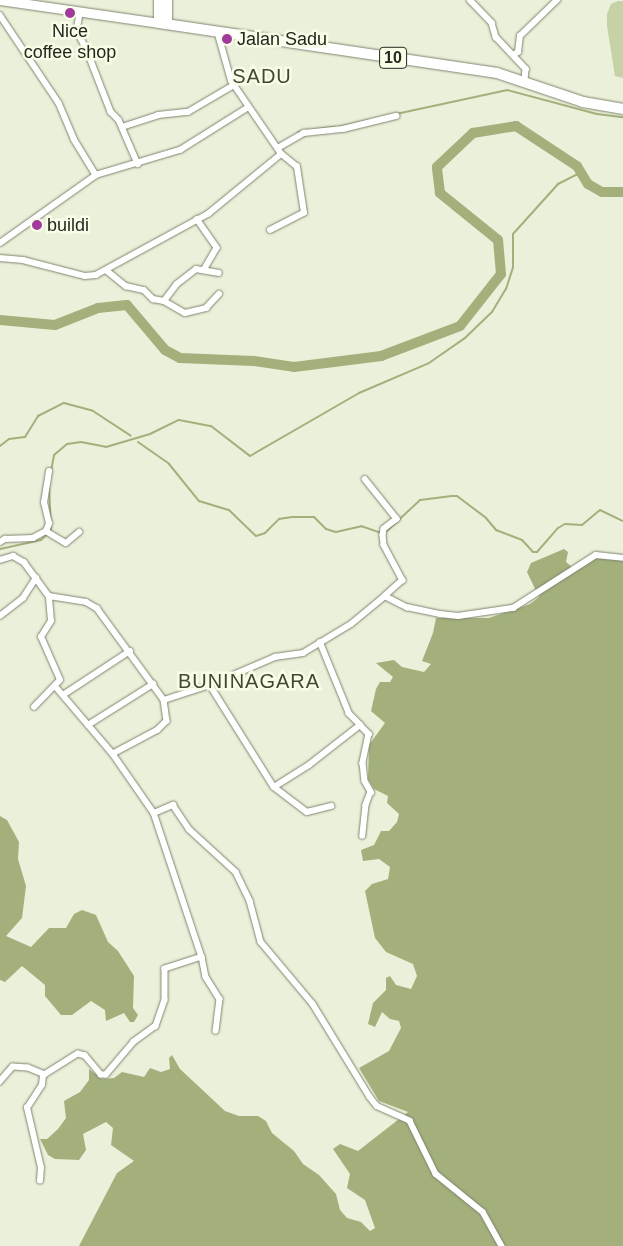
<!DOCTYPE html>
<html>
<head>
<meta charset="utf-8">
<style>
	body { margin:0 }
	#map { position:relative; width:623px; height:1246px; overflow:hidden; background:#eaf0d9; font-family:Arial,sans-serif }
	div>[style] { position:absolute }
	.green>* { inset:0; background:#c6d1a5 }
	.forest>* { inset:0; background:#a3b07c }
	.stream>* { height:2px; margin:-1px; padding:0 1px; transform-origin:1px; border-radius:1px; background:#a3b07c }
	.river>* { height:10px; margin:-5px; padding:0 5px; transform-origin:5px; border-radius:5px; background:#a3b07c }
	.roads { filter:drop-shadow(0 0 1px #7e846f) drop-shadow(0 0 1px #7e846f) }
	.minor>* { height:5.5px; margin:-2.75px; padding:0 2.75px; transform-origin:2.75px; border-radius:2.75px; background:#fff }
	.secondary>* { height:9px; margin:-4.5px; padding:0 4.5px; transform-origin:4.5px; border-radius:4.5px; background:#fff }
	.trunk>* { height:10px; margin:-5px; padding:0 5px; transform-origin:5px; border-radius:5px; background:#fff }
	.dots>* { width:14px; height:14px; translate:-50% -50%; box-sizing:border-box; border:2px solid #f7fde6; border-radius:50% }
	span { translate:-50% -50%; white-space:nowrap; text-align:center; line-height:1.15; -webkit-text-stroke:5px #f7fde6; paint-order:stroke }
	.shield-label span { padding:1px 4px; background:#f7fde6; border:1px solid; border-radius:4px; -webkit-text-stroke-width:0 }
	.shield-label { font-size:16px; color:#25271f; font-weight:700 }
	.poi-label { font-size:18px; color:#25271f }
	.left { translate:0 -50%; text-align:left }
	.quarter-label { font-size:20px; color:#434835; letter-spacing:1px }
</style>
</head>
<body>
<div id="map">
	<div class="green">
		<i style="clip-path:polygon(618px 1px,623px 1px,623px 78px,615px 76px,607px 26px,607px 14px,611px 4px)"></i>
	</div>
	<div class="forest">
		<i style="clip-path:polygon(564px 549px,568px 552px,566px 562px,572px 567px,596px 557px,623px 560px,623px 1246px,79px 1246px,117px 1173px,134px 1161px,111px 1145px,113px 1128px,106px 1122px,83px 1134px,86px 1150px,79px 1160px,55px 1159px,48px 1155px,40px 1139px,47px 1139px,58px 1129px,66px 1118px,64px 1101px,80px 1092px,89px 1080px,89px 1069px,102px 1079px,114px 1078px,122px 1072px,144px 1077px,150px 1068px,161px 1072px,170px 1069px,169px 1058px,172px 1055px,180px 1069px,225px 1111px,239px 1116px,258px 1116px,266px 1121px,272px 1133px,294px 1151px,303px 1164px,319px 1175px,336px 1194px,340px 1210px,347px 1218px,361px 1222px,370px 1231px,375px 1228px,365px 1200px,347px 1188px,350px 1174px,333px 1149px,340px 1144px,358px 1151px,408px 1112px,379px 1101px,359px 1068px,389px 1051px,401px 1028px,399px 1021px,390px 1019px,382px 1012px,375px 1027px,368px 1024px,373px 1003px,386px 990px,386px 978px,390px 976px,396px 985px,411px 989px,417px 976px,413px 964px,386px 952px,375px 938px,365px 891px,372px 884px,388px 879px,390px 867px,379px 859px,363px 861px,361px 850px,374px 845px,381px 831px,389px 831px,397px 822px,399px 814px,387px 803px,388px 796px,374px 789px,368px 779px,369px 745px,385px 723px,371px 711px,376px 689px,380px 682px,390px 682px,393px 677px,376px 663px,394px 660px,402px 667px,424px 672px,431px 664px,422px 661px,433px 633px,436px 618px,489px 618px,530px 604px,539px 597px,527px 572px,531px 563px)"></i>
		<i style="clip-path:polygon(0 816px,7px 820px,19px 842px,18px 859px,26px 886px,22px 918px,6px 936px,31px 947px,49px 928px,66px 928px,74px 914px,82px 910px,96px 915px,108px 942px,118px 951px,134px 976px,133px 1008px,138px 1015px,134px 1022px,130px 1022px,124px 1013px,106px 1021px,105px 1010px,91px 1001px,72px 1015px,61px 1015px,45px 996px,45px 985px,22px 966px,5px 982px,0 980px)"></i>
	</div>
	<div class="stream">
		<i style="left:396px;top:114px;width:114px;rotate:-12.2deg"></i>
		<i style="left:507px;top:90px;width:93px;rotate:14.9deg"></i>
		<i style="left:597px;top:114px;width:26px;rotate:7deg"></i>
		<i style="left:339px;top:127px;width:31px;rotate:-13deg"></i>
		<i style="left:298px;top:132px;width:37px;rotate:-8deg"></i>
		<i style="left:138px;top:442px;width:38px;rotate:35deg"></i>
		<i style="left:169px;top:464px;width:48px;rotate:51deg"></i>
		<i style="left:199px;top:501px;width:31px;rotate:17deg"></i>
		<i style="left:229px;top:510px;width:37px;rotate:44deg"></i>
		<i style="left:256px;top:536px;width:9px;rotate:-18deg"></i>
		<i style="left:265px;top:533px;width:20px;rotate:-45deg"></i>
		<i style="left:279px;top:519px;width:13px;rotate:-9deg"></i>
		<i style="left:292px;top:517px;width:22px"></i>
		<i style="left:314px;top:517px;width:17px;rotate:45deg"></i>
		<i style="left:326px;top:529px;width:10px;rotate:17deg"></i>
		<i style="left:336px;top:532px;width:26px;rotate:-13deg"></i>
		<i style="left:361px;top:526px;width:18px;rotate:19deg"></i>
		<i style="left:378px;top:532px;width:9px;rotate:-6deg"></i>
		<i style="left:387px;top:531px;width:45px;rotate:-43.2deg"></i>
		<i style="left:420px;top:500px;width:32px;rotate:-7deg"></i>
		<i style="left:452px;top:496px;width:5px"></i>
		<i style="left:457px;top:496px;width:36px;rotate:37deg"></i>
		<i style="left:486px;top:518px;width:16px;rotate:50deg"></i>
		<i style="left:496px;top:530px;width:28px;rotate:21deg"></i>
		<i style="left:522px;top:540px;width:16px;rotate:47deg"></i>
		<i style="left:533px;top:552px;width:4px"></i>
		<i style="left:537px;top:552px;width:32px;rotate:-49deg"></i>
		<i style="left:558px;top:528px;width:8px;rotate:-30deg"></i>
		<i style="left:565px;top:524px;width:17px;rotate:3deg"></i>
		<i style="left:582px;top:525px;width:23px;rotate:-40deg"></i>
		<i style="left:600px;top:510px;width:25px;rotate:26deg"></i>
		<i style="left:0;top:446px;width:11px;rotate:-38deg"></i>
		<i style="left:9px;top:439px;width:16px;rotate:-7deg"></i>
		<i style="left:25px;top:437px;width:25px;rotate:-58deg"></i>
		<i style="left:38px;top:416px;width:29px;rotate:-27deg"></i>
		<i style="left:64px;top:403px;width:30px;rotate:15deg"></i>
		<i style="left:93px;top:411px;width:45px;rotate:33.3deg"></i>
		<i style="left:51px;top:471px;width:16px;rotate:-79deg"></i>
		<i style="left:54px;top:455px;width:17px;rotate:-40deg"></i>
		<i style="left:67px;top:444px;width:14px;rotate:-8deg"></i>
		<i style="left:81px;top:442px;width:25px;rotate:11deg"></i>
		<i style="left:106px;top:447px;width:46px;rotate:-16.5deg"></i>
		<i style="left:150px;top:434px;width:32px;rotate:-26deg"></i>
		<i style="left:179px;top:420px;width:33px;rotate:11deg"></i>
		<i style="left:211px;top:426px;width:49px;rotate:37.6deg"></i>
		<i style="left:250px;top:456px;width:126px;rotate:-30deg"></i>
		<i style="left:359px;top:393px;width:76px;rotate:-23.2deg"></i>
		<i style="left:429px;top:363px;width:44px;rotate:-34.8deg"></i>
		<i style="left:465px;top:338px;width:37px;rotate:-44deg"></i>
		<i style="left:492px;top:312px;width:27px;rotate:-59deg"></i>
		<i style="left:506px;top:289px;width:23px;rotate:-72deg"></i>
		<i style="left:513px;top:267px;width:33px;rotate:-90deg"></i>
		<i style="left:513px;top:234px;width:67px;rotate:-48deg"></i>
		<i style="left:558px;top:184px;width:28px;rotate:-27deg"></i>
		<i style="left:0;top:549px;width:42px;rotate:-12.4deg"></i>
		<i style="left:41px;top:540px;width:13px;rotate:-42deg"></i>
		<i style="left:51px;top:531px;width:45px;rotate:-92.5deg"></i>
	</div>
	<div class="river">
		<i style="left:0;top:320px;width:55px;rotate:5.2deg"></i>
		<i style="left:55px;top:325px;width:46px;rotate:-21.6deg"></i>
		<i style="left:98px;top:308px;width:29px;rotate:-6deg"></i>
		<i style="left:127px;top:305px;width:59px;rotate:49.8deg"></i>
		<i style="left:165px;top:350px;width:17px;rotate:28deg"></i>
		<i style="left:180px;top:358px;width:74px;rotate:2.3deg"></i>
		<i style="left:254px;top:361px;width:40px;rotate:8.5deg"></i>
		<i style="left:294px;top:367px;width:88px;rotate:-7.2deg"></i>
		<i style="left:381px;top:356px;width:85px;rotate:-20.8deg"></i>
		<i style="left:460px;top:326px;width:66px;rotate:-51.7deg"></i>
		<i style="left:501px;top:274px;width:34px;rotate:-95deg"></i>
		<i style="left:498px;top:240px;width:75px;rotate:-141deg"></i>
		<i style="left:440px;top:193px;width:26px;rotate:-97deg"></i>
		<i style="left:437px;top:167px;width:50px;rotate:-43.4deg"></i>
		<i style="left:473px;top:133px;width:44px;rotate:-9.2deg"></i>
		<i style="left:516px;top:126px;width:73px;rotate:33.3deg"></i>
		<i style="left:577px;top:166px;width:21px;rotate:59deg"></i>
		<i style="left:588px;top:184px;width:16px;rotate:30deg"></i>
		<i style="left:602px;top:192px;width:21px"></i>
	</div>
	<div class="roads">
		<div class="minor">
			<i style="left:470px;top:0;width:32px;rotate:46deg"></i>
			<i style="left:492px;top:23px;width:15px;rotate:74deg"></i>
			<i style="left:496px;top:37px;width:44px;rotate:46.8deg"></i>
			<i style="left:526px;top:69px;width:12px;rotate:95deg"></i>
			<i style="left:80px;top:14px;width:17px;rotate:100deg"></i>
			<i style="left:77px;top:31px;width:21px;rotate:62deg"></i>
			<i style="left:87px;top:50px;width:66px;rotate:68.8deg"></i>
			<i style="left:111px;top:112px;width:11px;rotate:45deg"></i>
			<i style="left:119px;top:120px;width:48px;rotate:66.6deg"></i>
			<i style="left:0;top:15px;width:106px;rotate:56.2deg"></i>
			<i style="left:59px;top:103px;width:39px;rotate:67deg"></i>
			<i style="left:74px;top:139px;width:42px;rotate:58.6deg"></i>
			<i style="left:513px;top:55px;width:6px;rotate:-31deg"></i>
			<i style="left:518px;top:52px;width:16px;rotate:-83deg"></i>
			<i style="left:520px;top:36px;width:52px;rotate:-44.2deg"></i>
			<i style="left:122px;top:127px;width:38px;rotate:-18deg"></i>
			<i style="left:158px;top:115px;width:30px;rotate:-6deg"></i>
			<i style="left:188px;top:112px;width:53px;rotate:-30.4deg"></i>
			<i style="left:278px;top:148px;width:30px;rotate:-30deg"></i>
			<i style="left:304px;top:133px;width:39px;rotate:-6deg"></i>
			<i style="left:343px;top:129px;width:55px;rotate:-13.8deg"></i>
			<i style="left:197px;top:219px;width:35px;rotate:55deg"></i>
			<i style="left:217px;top:248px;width:24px;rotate:120deg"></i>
			<i style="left:270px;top:230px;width:38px;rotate:-27deg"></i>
			<i style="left:304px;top:213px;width:47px;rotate:-98.7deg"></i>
			<i style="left:297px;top:167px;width:21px;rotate:-141deg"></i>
			<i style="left:0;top:243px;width:118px;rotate:-35.3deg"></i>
			<i style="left:96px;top:175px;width:88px;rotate:-16.6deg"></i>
			<i style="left:180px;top:150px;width:79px;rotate:-32.1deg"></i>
			<i style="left:0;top:258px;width:23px;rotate:5deg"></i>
			<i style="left:23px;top:260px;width:64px;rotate:14.5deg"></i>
			<i style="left:85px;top:276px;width:11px;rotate:-5deg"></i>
			<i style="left:96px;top:275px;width:128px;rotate:-28.6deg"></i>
			<i style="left:208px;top:214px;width:94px;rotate:-39.4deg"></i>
			<i style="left:281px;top:154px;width:88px;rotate:-124.4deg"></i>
			<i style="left:231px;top:81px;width:52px;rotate:-105.6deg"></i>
			<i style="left:106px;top:270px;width:26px;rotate:39deg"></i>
			<i style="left:126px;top:286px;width:18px;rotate:13deg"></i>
			<i style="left:144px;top:290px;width:13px;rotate:45deg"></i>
			<i style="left:153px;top:299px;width:11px;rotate:10deg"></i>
			<i style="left:164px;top:301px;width:24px;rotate:30deg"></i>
			<i style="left:185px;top:313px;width:22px;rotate:-13deg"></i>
			<i style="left:206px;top:308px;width:19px;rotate:-47deg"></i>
			<i style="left:164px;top:301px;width:21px;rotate:-53deg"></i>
			<i style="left:177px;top:284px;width:24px;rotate:-38deg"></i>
			<i style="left:196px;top:269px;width:23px;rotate:10deg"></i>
			<i style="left:365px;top:479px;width:51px;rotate:51.3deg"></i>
			<i style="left:397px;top:519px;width:16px;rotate:142deg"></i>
			<i style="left:384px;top:529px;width:6px;rotate:99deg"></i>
			<i style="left:383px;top:535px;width:10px;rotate:84deg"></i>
			<i style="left:384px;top:545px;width:40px;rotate:62deg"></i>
			<i style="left:403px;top:580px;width:24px;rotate:138deg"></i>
			<i style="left:46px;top:531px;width:8px;rotate:-67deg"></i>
			<i style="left:49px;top:524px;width:22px;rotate:-103deg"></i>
			<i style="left:44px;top:503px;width:32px;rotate:-81deg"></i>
			<i style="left:0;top:542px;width:6px;rotate:-31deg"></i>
			<i style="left:5px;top:539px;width:28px;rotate:-2deg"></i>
			<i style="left:33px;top:538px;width:15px;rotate:-28deg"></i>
			<i style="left:46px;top:531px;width:23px;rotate:31deg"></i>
			<i style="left:66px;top:543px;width:17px;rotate:-40deg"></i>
			<i style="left:0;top:560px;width:14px;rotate:-17deg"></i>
			<i style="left:13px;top:556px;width:13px;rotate:29deg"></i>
			<i style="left:24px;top:562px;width:42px;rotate:53.7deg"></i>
			<i style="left:49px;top:596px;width:37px;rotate:9deg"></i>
			<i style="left:86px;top:602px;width:13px;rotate:29deg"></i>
			<i style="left:97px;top:608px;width:114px;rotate:53.9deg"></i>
			<i style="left:164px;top:700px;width:21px;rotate:82deg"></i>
			<i style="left:167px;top:721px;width:13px;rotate:135deg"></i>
			<i style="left:158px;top:730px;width:51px;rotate:151.9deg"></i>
			<i style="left:113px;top:754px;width:72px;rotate:55.2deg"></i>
			<i style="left:154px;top:813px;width:152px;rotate:71.6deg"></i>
			<i style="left:202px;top:957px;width:39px;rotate:162deg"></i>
			<i style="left:165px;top:969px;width:31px;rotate:90deg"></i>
			<i style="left:165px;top:1000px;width:28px;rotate:109deg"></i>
			<i style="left:156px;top:1026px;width:27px;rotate:144deg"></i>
			<i style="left:134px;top:1042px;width:43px;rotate:130.3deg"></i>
			<i style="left:106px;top:1075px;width:5px;rotate:180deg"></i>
			<i style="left:101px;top:1075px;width:25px;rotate:-130deg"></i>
			<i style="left:85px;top:1056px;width:7px;rotate:-164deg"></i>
			<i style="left:78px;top:1054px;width:39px;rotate:148deg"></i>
			<i style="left:45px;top:1075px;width:18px;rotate:-158deg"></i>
			<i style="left:28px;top:1068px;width:15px;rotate:-176deg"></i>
			<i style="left:13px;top:1067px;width:20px;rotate:131deg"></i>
			<i style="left:0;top:616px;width:29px;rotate:-38deg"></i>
			<i style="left:23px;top:598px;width:24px;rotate:-57deg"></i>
			<i style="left:210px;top:685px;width:120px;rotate:57.9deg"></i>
			<i style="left:274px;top:787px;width:41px;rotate:-32.2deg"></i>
			<i style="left:309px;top:765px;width:65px;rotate:-38.1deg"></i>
			<i style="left:360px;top:725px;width:16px;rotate:-135deg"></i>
			<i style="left:349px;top:714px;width:77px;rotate:-112.2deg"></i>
			<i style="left:56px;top:687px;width:88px;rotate:49.6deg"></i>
			<i style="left:63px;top:695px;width:80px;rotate:-33.3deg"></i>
			<i style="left:164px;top:700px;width:48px;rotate:-18.1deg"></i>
			<i style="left:210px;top:685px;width:71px;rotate:-23.3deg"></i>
			<i style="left:275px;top:657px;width:28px;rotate:-8deg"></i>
			<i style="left:303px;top:653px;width:56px;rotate:-31.1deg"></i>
			<i style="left:351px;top:624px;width:44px;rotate:-39.5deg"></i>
			<i style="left:385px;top:596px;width:25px;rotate:27deg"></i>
			<i style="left:407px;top:607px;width:34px;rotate:12deg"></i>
			<i style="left:440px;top:614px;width:18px;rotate:6deg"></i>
			<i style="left:458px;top:616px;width:56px;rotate:-8.3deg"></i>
			<i style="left:513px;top:608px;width:98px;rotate:-32.6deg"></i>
			<i style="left:596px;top:555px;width:27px;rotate:6deg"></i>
			<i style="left:34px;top:707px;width:37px;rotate:-46deg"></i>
			<i style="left:60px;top:680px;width:47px;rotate:-113.8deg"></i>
			<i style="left:41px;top:637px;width:19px;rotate:-58deg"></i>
			<i style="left:51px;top:621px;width:25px;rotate:-95deg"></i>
			<i style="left:88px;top:725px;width:77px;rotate:-32.2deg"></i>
			<i style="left:360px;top:725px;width:13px;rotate:45deg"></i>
			<i style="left:369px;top:734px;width:30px;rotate:102deg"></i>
			<i style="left:363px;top:763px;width:18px;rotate:84deg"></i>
			<i style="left:365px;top:781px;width:13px;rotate:61deg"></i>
			<i style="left:371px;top:792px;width:14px;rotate:111deg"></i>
			<i style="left:366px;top:805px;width:31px;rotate:96deg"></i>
			<i style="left:274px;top:787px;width:41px;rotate:37.1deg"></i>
			<i style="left:307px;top:812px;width:25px;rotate:-14deg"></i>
			<i style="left:154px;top:813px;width:21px;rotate:-23deg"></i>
			<i style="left:173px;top:805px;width:29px;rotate:56deg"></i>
			<i style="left:189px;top:829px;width:64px;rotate:42.5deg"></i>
			<i style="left:236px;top:872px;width:32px;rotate:64deg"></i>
			<i style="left:250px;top:901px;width:42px;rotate:75deg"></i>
			<i style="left:261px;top:942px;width:81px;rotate:50deg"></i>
			<i style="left:313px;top:1004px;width:109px;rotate:58.5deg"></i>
			<i style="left:370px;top:1097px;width:11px;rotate:52deg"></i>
			<i style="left:377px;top:1106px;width:36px;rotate:24deg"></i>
			<i style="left:410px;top:1121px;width:59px;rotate:63.9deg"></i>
			<i style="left:436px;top:1174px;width:60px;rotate:39deg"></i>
			<i style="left:483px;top:1212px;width:39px;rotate:61deg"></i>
			<i style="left:202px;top:957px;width:20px;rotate:79deg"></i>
			<i style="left:206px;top:977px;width:26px;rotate:58deg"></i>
			<i style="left:220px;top:999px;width:32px;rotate:97deg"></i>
			<i style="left:40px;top:1181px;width:13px;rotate:-86deg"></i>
			<i style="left:41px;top:1168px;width:62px;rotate:-103.1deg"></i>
			<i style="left:27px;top:1108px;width:27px;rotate:-57deg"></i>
			<i style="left:42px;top:1085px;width:10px;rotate:-84deg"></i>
		</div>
		<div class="secondary">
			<i style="left:0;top:0;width:161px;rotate:8.2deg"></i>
		</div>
		<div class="trunk">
			<i style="left:159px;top:0;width:23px;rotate:90deg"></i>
			<i style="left:159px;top:23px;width:342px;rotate:8.4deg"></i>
			<i style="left:497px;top:73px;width:91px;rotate:18.6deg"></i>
			<i style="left:583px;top:102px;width:41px;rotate:9.9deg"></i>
			<i style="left:167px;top:24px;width:24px;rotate:-90deg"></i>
		</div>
	</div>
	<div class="dots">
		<i style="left:70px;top:13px;background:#a23a9d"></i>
		<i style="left:227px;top:39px;background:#a23a9d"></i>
		<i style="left:37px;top:225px;background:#a23a9d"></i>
	</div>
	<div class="shield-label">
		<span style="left:393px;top:58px">10</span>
	</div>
	<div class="poi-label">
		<span style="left:70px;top:42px">Nice<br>coffee shop</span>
		<span class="left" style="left:237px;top:39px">Jalan Sadu</span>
		<span class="left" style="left:47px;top:225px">buildi</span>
	</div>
	<div class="quarter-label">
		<span style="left:262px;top:76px">SADU</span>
		<span style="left:249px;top:681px">BUNINAGARA</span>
	</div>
</div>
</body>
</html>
